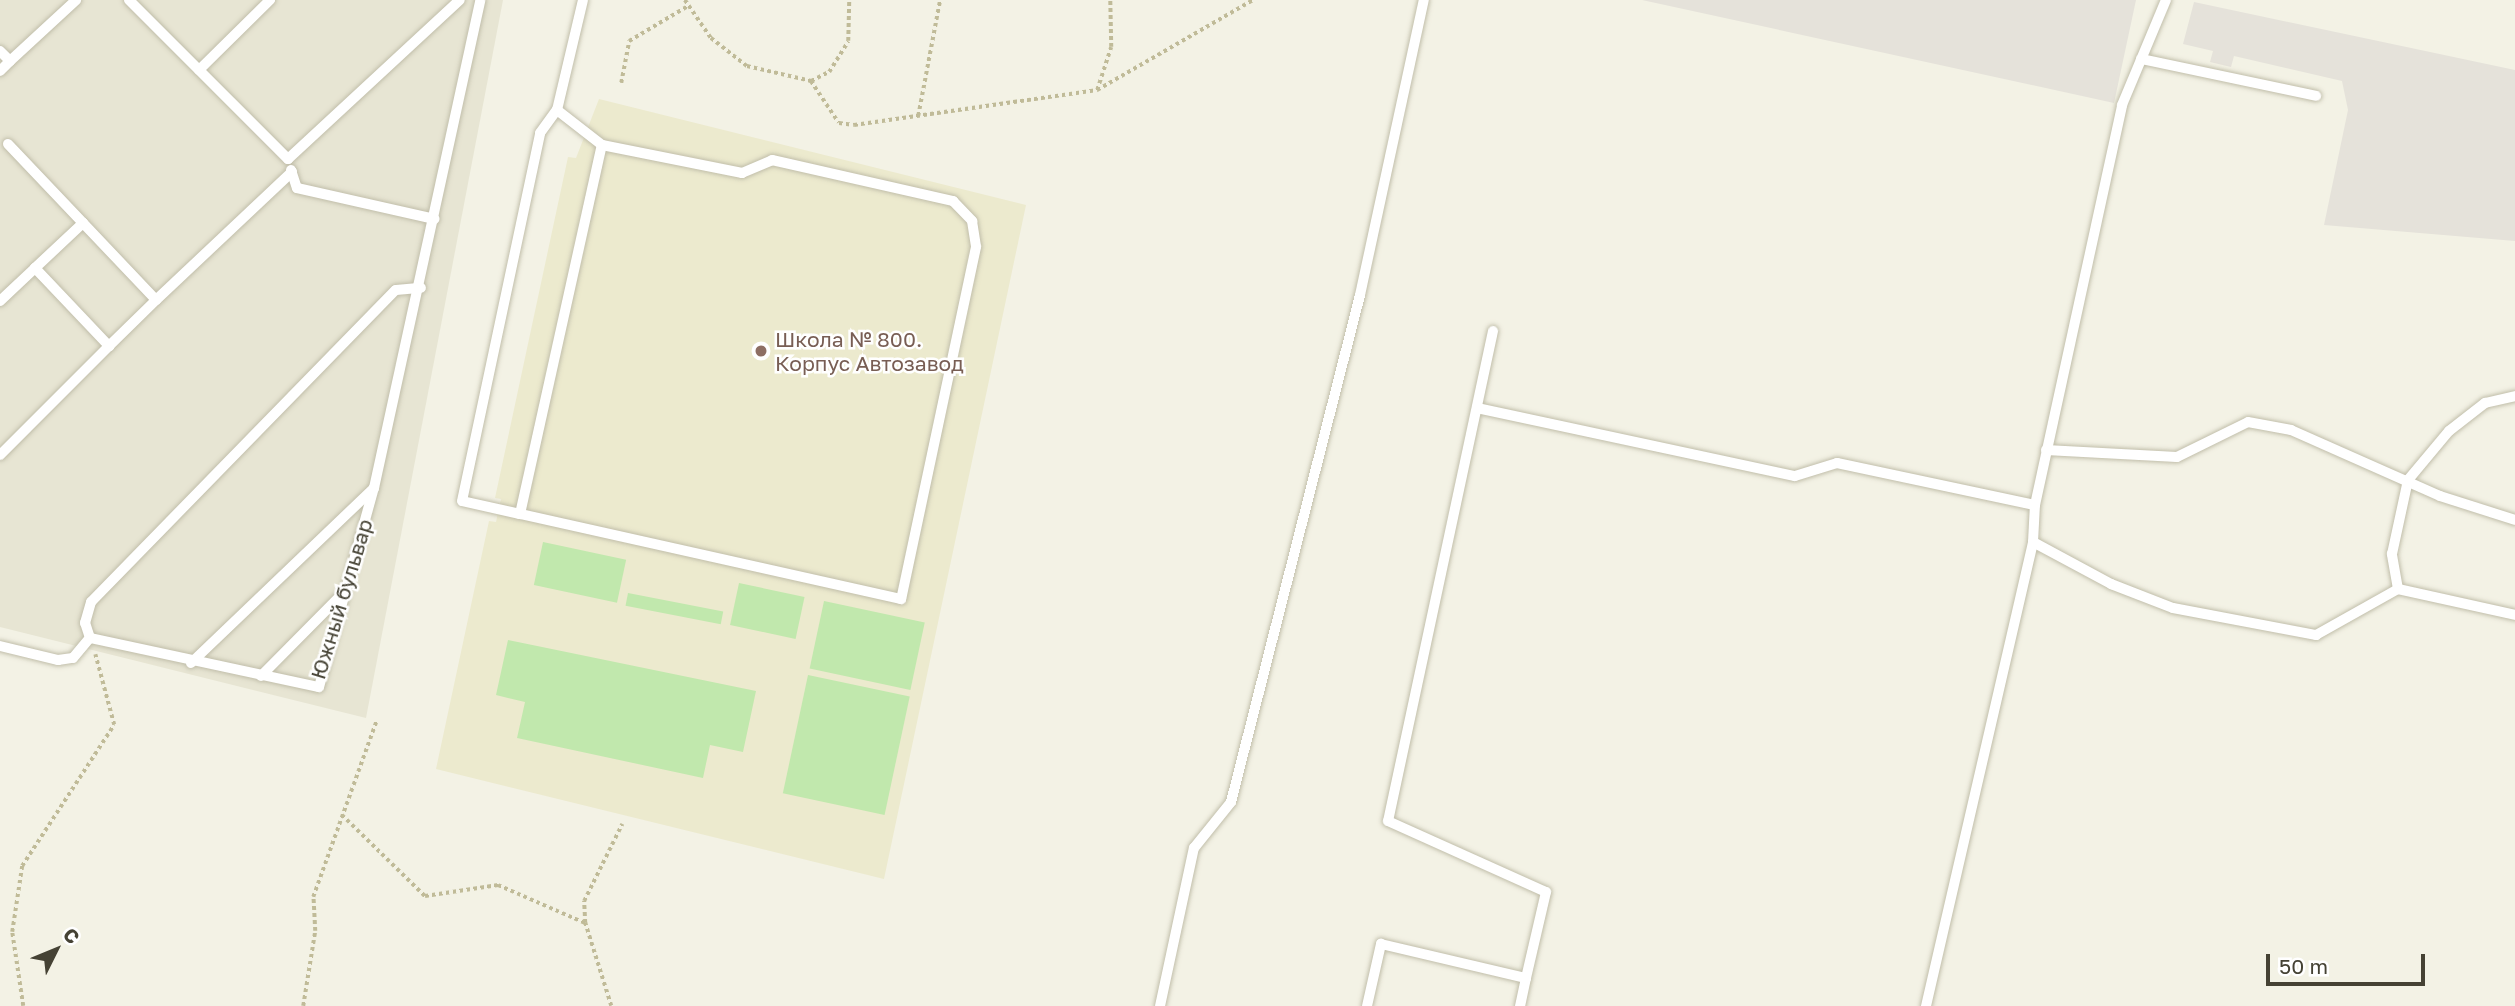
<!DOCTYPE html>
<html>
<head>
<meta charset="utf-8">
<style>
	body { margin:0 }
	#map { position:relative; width:2515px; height:1006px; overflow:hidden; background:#f3f2e5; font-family:"Golos Text",sans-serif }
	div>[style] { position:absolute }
	.residential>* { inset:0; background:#e7e5d3 }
	.industrial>* { inset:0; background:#e5e2da }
	.education>* { inset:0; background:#eceace }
	.green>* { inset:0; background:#c1e8ad; transform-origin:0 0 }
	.path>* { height:3.5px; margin-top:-1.75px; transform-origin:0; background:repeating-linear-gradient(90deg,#c0bb98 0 3.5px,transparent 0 7px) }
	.roads { filter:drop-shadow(0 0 2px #c1beaa) drop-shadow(0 0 2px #c1beaa) }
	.service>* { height:10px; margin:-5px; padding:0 5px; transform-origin:5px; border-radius:5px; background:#fff }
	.dots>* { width:19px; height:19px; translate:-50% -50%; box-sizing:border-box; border:4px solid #fff; border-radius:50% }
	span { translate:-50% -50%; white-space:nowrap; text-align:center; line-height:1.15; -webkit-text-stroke:5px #fff; paint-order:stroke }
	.education-label { font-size:21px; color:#785e54 }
	.left { translate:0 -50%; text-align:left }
	.street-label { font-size:21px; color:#454234 }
	.north { position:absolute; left:21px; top:915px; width:70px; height:70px; -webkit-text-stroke:5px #fff; paint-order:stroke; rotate:47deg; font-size:19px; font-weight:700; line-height:28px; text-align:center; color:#454234 }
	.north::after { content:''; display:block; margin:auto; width:24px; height:32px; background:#454234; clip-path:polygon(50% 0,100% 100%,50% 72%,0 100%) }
	.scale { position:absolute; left:2266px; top:954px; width:159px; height:32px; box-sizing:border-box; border:4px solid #454234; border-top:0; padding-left:9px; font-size:21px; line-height:24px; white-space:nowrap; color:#454234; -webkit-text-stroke:5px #fff; paint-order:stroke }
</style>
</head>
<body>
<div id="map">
	<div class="residential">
		<i style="clip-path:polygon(0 0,503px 0,366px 718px,0 627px)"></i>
	</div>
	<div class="industrial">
		<i style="clip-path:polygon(1642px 0,2136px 0,2114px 103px)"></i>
		<i style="clip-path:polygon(2194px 2px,2515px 70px,2515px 241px,2324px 225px,2348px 110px,2342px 81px,2234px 56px,2231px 67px,2210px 62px,2213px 51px,2183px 44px)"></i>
	</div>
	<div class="education">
		<i style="clip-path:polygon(599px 99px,1026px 205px,884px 879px,436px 769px,489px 521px,496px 522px,501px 499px,495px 498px,568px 157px,576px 158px)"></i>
	</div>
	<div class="green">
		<i style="left:543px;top:542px;width:85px;height:44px;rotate:12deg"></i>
		<i style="left:739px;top:583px;width:67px;height:43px;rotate:12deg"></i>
		<i style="left:628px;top:593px;width:97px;height:13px;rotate:11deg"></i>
		<i style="left:824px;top:601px;width:103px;height:69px;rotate:12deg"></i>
		<i style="clip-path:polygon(508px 640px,756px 691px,743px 752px,710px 745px,703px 778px,517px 738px,525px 702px,496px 695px)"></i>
		<i style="left:808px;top:675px;width:104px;height:121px;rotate:12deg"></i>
	</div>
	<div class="path">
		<i style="left:685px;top:0;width:46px;rotate:55.6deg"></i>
		<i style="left:711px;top:38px;width:46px;rotate:37.9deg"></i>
		<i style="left:747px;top:66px;width:66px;rotate:13.2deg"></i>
		<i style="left:811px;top:81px;width:20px;rotate:-27deg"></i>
		<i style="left:829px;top:72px;width:36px;rotate:-58deg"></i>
		<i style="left:848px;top:41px;width:41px;rotate:-88.6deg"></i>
		<i style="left:811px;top:81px;width:50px;rotate:56.3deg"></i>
		<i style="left:839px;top:123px;width:15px;rotate:8deg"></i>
		<i style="left:854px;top:125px;width:246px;rotate:-8.2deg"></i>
		<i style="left:1097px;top:90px;width:45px;rotate:-72deg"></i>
		<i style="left:1111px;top:47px;width:47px;rotate:-91.2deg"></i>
		<i style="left:621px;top:83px;width:43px;rotate:-79.2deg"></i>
		<i style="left:629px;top:41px;width:69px;rotate:-30.7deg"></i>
		<i style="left:1097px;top:90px;width:180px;rotate:-30deg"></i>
		<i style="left:918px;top:116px;width:118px;rotate:-79.3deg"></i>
		<i style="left:342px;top:815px;width:116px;rotate:44.3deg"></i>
		<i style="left:425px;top:896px;width:74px;rotate:-8.6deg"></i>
		<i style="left:498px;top:885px;width:95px;rotate:23.6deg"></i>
		<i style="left:23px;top:1006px;width:75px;rotate:-98.5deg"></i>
		<i style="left:12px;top:932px;width:67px;rotate:-81.4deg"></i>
		<i style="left:22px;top:866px;width:168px;rotate:-56.9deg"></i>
		<i style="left:114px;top:725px;width:73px;rotate:-105deg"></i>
		<i style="left:303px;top:1006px;width:76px;rotate:-80.9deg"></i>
		<i style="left:315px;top:931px;width:34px;rotate:-93deg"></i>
		<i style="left:313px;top:897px;width:186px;rotate:-70.2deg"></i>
		<i style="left:611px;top:1006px;width:87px;rotate:-107.4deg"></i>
		<i style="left:585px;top:923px;width:22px;rotate:-93deg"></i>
		<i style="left:584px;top:901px;width:86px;rotate:-63.7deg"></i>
	</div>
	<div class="roads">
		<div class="service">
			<i style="left:129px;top:0;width:225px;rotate:45deg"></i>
			<i style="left:288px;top:159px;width:234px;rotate:-42.8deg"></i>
			<i style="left:0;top:51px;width:14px;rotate:45deg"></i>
			<i style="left:10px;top:61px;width:90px;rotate:-42.7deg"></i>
			<i style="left:2141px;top:59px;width:179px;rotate:11.9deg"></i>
			<i style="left:199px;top:70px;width:100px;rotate:-44.6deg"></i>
			<i style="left:0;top:71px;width:14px;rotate:-45deg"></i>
			<i style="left:557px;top:110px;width:57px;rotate:37.9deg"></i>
			<i style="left:602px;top:145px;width:143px;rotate:11.3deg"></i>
			<i style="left:742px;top:173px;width:33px;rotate:-23deg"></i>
			<i style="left:772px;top:160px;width:186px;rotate:12.8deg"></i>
			<i style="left:953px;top:201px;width:28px;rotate:46deg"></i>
			<i style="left:972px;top:221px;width:26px;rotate:81deg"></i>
			<i style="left:976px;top:247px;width:360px;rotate:102deg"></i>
			<i style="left:901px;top:599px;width:390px;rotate:-167.4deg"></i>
			<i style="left:520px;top:514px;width:378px;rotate:-77.5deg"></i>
			<i style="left:8px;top:144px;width:109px;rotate:46.5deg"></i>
			<i style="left:291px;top:170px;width:19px;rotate:72deg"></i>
			<i style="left:297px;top:188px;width:141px;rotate:12.7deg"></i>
			<i style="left:35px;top:268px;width:66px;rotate:-43.2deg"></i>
			<i style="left:83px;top:223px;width:106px;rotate:46.5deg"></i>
			<i style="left:156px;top:300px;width:66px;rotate:135.6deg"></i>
			<i style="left:156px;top:300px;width:187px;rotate:-43.3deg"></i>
			<i style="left:0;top:301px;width:48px;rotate:-43.3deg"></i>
			<i style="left:35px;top:268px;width:108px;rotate:46.5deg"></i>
			<i style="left:109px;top:346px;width:154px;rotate:135deg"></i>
			<i style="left:1493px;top:331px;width:501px;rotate:102.09deg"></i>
			<i style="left:1388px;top:821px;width:173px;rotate:24.2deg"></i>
			<i style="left:1546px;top:892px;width:88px;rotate:103.1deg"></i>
			<i style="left:1477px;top:408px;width:325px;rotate:12.1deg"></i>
			<i style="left:1795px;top:476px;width:44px;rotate:-17.2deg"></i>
			<i style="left:1837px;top:463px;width:202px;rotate:12deg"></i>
			<i style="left:2046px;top:450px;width:131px;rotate:3.1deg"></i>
			<i style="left:2177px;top:457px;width:79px;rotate:-26.2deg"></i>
			<i style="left:2248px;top:422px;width:44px;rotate:10.5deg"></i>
			<i style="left:2291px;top:430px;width:163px;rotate:23.9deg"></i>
			<i style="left:2440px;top:496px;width:79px;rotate:17.7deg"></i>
			<i style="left:520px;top:514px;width:59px;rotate:-167.4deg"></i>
			<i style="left:462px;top:501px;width:376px;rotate:-78deg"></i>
			<i style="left:540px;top:133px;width:29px;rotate:-54deg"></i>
			<i style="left:557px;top:110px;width:113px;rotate:-76.7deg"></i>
			<i style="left:2033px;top:542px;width:89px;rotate:28.3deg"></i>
			<i style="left:2111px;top:584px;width:66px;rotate:21.2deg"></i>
			<i style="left:2173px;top:608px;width:146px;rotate:10.7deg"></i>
			<i style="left:2316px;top:635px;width:94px;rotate:-29.3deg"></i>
			<i style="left:2398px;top:589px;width:120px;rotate:12.5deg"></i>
			<i style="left:2398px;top:589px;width:36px;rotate:-100deg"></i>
			<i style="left:2392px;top:554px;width:76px;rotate:-77.8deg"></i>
			<i style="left:2408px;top:480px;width:64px;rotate:-50.1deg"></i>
			<i style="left:2449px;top:431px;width:46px;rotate:-37.9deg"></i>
			<i style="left:2485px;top:403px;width:31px;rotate:-13deg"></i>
			<i style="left:90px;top:638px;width:16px;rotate:-108deg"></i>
			<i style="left:85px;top:623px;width:22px;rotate:-74deg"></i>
			<i style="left:91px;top:602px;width:436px;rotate:-45.7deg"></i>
			<i style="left:396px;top:290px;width:25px;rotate:-5deg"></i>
			<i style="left:0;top:646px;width:60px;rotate:13.6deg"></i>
			<i style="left:58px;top:660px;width:15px;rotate:-8deg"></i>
			<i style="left:73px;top:658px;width:26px;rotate:-50deg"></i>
			<i style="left:90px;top:638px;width:234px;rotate:12.1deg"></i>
			<i style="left:319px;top:687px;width:206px;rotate:-74.6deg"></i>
			<i style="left:374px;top:488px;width:499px;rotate:-77.7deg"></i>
			<i style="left:191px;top:663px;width:253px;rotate:-43.7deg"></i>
			<i style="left:261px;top:676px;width:120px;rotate:-45.3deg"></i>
			<i style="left:1160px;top:1006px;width:162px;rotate:-77.9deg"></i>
			<i style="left:1194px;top:848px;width:59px;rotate:-51.2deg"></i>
			<i style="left:1231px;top:802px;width:523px;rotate:-75.72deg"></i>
			<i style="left:1360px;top:295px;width:302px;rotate:-77.8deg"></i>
			<i style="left:1367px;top:1006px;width:64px;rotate:-77.3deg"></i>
			<i style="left:1381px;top:944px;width:149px;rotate:13.2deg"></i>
			<i style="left:1526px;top:978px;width:29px;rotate:102deg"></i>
			<i style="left:1926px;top:1006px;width:476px;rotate:-77deg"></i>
			<i style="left:2033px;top:542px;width:37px;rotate:-87deg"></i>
			<i style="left:2035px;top:505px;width:409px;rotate:-77.7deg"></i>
			<i style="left:2122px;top:105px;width:114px;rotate:-67.3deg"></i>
		</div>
	</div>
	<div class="dots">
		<i style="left:761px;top:351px;background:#8d6e63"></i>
	</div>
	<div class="education-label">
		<span class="left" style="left:775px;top:351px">Школа № 800.<br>Корпус Автозавод</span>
	</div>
	<div class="street-label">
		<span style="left:341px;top:599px;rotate:-73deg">Южный бульвар</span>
	</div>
	<div class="north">С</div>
	<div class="scale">50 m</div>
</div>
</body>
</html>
